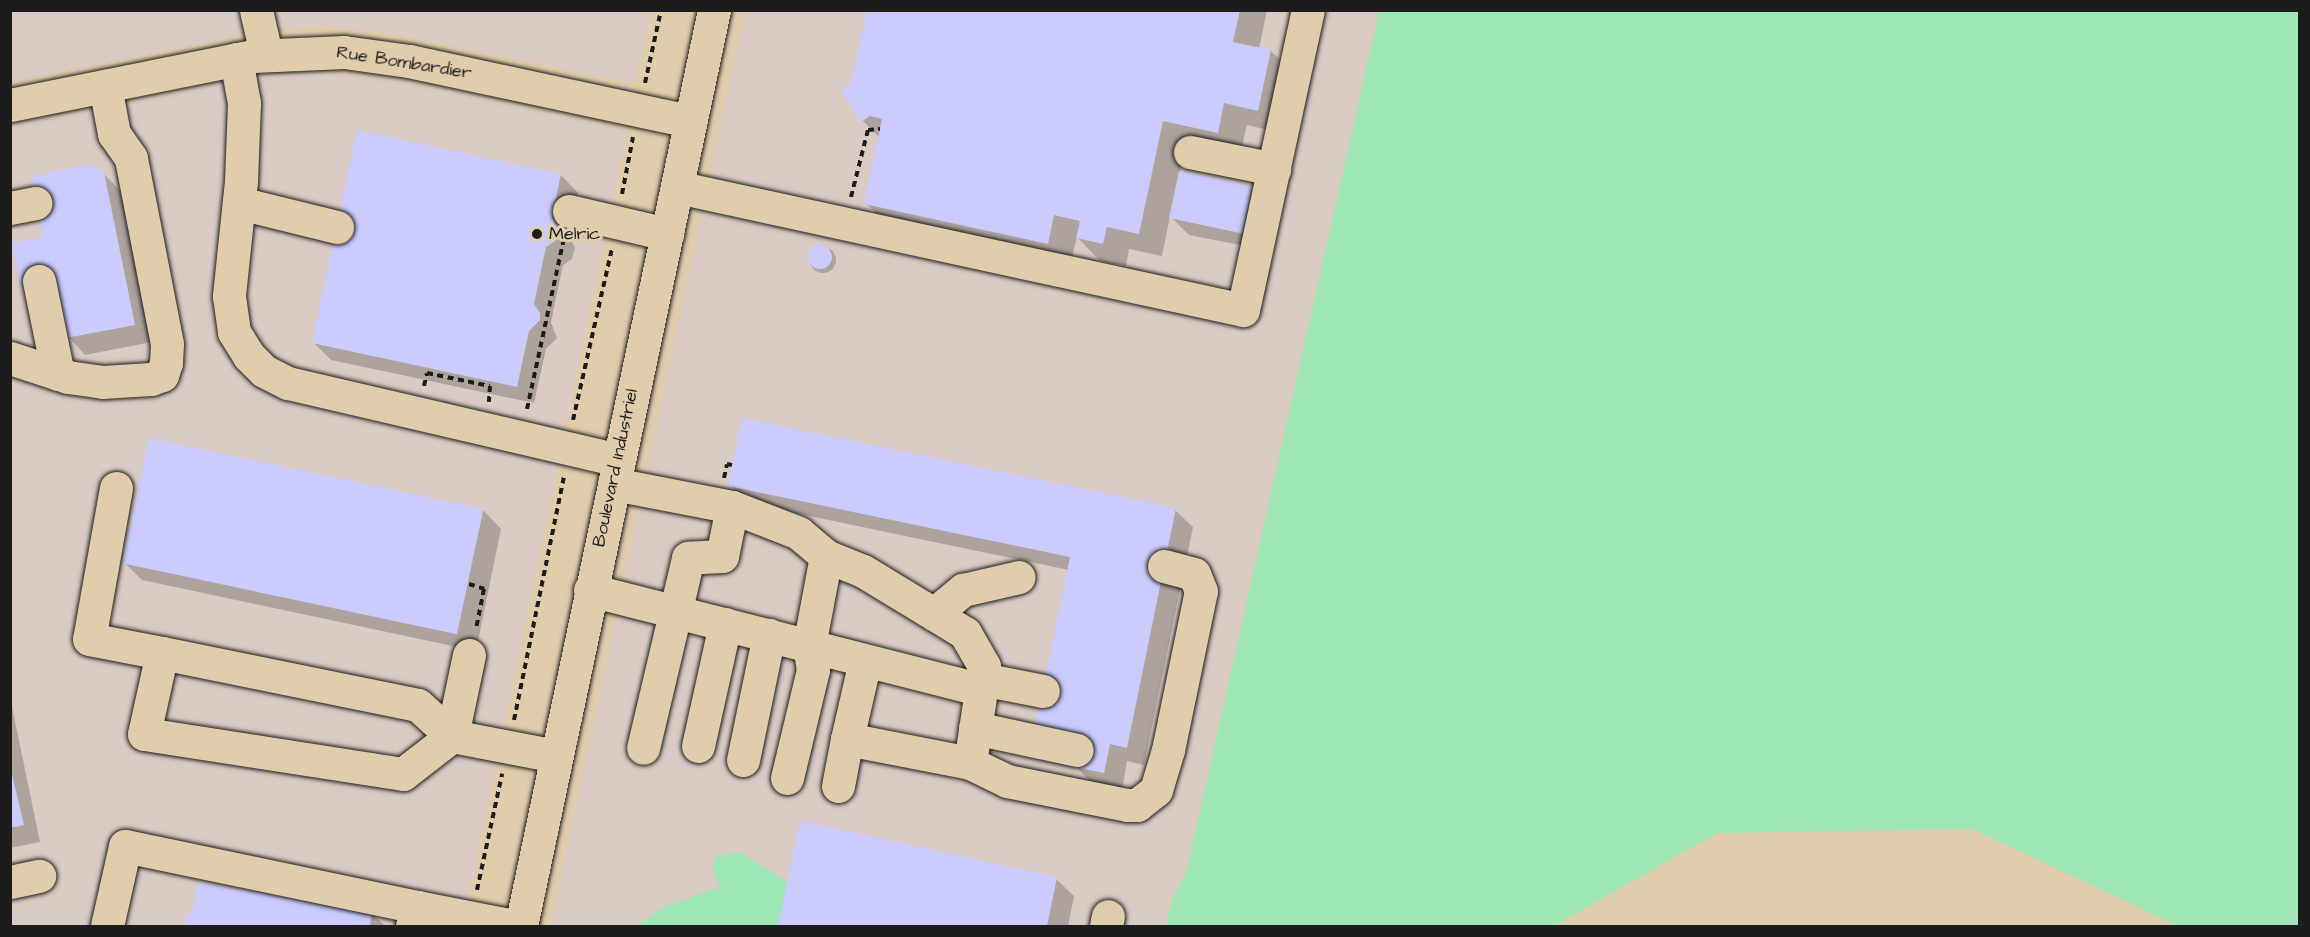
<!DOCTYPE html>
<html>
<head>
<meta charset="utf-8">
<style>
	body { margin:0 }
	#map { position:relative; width:2310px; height:937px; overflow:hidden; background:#e0cdab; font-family:"Architects Daughter",sans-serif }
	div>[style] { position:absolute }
	.built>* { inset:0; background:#daccc4 }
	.green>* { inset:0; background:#9fe8b6 }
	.shadow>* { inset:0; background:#0003 }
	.round { border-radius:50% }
	.building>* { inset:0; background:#cbcbfe; transform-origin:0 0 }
	.path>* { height:4px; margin-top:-2px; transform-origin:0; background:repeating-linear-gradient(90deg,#1c1c1c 0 6px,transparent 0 10.5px) }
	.roads { filter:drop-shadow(0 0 2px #1c1c1c) drop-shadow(0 0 2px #1c1c1c) }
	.minor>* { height:33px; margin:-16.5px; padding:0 16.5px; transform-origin:16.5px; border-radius:16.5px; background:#e0cdab }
	.dots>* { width:16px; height:16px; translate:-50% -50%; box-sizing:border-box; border:3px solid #e0cdab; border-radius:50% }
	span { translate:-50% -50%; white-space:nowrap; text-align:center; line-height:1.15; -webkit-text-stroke:6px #e0cdab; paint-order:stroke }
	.street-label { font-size:18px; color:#1c1c1c }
	.poi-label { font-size:18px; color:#1c1c1c }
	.left { translate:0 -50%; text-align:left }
	.frame { position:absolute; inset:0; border:12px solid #1c1c1c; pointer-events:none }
</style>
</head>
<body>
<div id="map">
	<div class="built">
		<i style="clip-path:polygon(11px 11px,651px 11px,635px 84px,390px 33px,324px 26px,261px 31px,11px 83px)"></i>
		<i style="clip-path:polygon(745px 11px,1379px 11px,1186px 873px,1172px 899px,1166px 926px,550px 926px)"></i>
		<i style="clip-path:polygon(303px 71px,385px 77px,627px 129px,463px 926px,11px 926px,10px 126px,252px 76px)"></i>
	</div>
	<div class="green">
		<i style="clip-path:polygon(1379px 11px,2299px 11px,2299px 926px,2178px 926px,1973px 829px,1717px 833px,1554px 926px,1166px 926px,1172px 899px,1186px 873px)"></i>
		<i style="clip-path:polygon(740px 852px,787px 882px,778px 926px,636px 926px,664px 907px,720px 887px,712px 870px,716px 856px)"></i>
	</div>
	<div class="shadow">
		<i style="clip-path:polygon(869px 10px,1267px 10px,1259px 49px,1271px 51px,1294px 74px,1281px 133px,1247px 125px,1240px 155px,1186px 143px,1180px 173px,1251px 187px,1268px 205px,1260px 249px,1189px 235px,1170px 216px,1162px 256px,1129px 249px,1126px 266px,1100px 261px,1077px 237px,1070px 266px,888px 226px,866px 203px,880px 138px,863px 121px,853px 85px)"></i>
		<i style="clip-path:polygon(103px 173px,121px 191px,152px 342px,85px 355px,21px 284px,45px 238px)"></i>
		<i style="clip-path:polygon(561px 175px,578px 193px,569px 237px,575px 247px,572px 259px,563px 265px,551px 322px,557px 338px,546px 349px,534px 403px,331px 360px,314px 343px)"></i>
		<i class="round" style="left:810px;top:247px;width:26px;height:26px"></i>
		<i style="clip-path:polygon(730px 485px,1175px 510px,1193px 527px,1144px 765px,1127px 761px,1122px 790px,1093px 784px,1075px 766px,1069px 570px,747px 503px)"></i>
		<i style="clip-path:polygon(484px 511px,501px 529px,476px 651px,142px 580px,125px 563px)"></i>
		<i style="clip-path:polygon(10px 697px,40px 842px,10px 848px)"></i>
		<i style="clip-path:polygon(801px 823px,1056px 879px,1074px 896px,1068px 926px,779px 926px)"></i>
		<i style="clip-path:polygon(371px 912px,385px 926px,192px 926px,185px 918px)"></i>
	</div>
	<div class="building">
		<i style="clip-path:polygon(867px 10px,1240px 10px,1233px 42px,1271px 50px,1258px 111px,1224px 103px,1218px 133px,1163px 121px,1139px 234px,1107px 227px,1103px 244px,1076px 238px,1080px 221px,1054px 215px,1048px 244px,864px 204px,882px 119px,870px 116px,861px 122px,841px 91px,851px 84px)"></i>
		<i style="clip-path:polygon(357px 130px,561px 174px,552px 218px,558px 228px,556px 235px,555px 241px,546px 247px,534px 304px,540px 313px,540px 320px,529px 331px,517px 387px,312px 343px)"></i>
		<i style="clip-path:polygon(91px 164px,104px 172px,135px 325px,66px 338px,54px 278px,20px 285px,12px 243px,43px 237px,31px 176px)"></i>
		<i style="left:1179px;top:171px;width:75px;height:48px;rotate:12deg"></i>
		<i class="round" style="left:808px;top:245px;width:24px;height:24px"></i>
		<i style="clip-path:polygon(742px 418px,1176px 508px,1127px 748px,1110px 744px,1104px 773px,1074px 767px,1080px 737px,1035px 728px,1070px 557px,728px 486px)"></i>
		<i style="left:149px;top:438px;width:342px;height:128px;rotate:12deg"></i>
		<i style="clip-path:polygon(10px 766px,24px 825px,10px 828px)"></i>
		<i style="clip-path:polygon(800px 821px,1057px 877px,1047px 926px,778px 926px)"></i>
		<i style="clip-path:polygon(197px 883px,372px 911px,370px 926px,190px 926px,183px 918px,193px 911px)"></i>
	</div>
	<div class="path">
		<i style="left:645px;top:83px;width:75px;rotate:-77.6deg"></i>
		<i style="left:622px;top:194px;width:58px;rotate:-79.1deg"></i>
		<i style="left:851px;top:197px;width:69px;rotate:-75.8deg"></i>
		<i style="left:868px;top:130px;width:12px;rotate:-5deg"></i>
		<i style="left:424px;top:386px;width:13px;rotate:-77deg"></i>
		<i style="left:427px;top:373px;width:64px;rotate:11.7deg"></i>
		<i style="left:490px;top:386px;width:16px;rotate:94deg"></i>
		<i style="left:527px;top:409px;width:175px;rotate:-77.8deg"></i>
		<i style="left:573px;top:420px;width:175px;rotate:-77.2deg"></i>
		<i style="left:724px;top:478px;width:14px;rotate:-78deg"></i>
		<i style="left:727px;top:464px;width:5px;rotate:11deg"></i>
		<i style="left:469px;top:584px;width:16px;rotate:18deg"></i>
		<i style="left:484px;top:589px;width:41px;rotate:101.3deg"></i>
		<i style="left:514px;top:720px;width:248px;rotate:-78.4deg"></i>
		<i style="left:477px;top:890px;width:119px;rotate:-77.8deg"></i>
	</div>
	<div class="roads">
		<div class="minor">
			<i style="left:256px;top:10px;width:45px;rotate:77.2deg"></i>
			<i style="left:236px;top:59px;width:45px;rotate:79.7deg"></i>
			<i style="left:244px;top:103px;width:78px;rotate:92.2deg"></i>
			<i style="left:241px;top:181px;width:116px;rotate:96deg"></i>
			<i style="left:229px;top:296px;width:36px;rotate:82deg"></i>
			<i style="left:234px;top:332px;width:28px;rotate:58deg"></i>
			<i style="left:249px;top:356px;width:21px;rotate:45deg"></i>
			<i style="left:264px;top:371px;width:27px;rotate:27deg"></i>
			<i style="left:288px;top:383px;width:339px;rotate:13.1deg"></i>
			<i style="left:10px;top:105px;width:248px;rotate:-11.4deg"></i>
			<i style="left:253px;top:56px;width:91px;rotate:-2.5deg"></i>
			<i style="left:344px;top:52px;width:66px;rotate:7.9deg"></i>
			<i style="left:409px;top:61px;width:287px;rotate:12.1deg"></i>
			<i style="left:1190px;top:152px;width:86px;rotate:11.4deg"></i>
			<i style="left:677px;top:187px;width:579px;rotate:12.26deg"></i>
			<i style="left:1243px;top:310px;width:307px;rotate:-77.8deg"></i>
			<i style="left:239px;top:203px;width:101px;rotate:13.8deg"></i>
			<i style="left:10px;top:208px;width:26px;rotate:-11deg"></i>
			<i style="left:569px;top:211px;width:101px;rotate:13.2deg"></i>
			<i style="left:39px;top:281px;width:95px;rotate:78.5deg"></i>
			<i style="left:10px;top:358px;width:61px;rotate:18.1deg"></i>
			<i style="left:68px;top:377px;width:34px;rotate:8deg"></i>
			<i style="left:102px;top:382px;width:49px;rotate:-3.5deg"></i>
			<i style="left:151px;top:379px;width:12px;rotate:-20deg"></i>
			<i style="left:162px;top:375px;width:13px;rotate:-72deg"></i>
			<i style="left:166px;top:363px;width:19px;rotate:-87deg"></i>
			<i style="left:167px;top:344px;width:189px;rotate:-101deg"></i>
			<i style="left:131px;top:158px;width:29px;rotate:-125deg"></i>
			<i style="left:114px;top:134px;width:49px;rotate:-100.6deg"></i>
			<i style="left:614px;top:484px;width:120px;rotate:11deg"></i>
			<i style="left:732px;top:507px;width:50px;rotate:101.5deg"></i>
			<i style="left:722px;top:556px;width:34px;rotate:177deg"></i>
			<i style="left:688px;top:558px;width:195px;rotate:103.3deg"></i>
			<i style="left:116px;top:488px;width:153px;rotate:100.1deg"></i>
			<i style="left:89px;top:639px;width:74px;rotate:10.9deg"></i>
			<i style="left:590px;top:590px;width:404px;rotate:14.3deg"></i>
			<i style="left:981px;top:690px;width:24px;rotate:-83deg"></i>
			<i style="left:984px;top:666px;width:38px;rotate:-120deg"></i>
			<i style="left:965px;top:633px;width:119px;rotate:-148.7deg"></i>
			<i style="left:863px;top:571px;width:40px;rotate:-158deg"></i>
			<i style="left:826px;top:556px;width:35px;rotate:-140deg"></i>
			<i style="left:799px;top:533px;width:72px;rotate:-158.8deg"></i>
			<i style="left:934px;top:614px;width:38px;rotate:-40deg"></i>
			<i style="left:963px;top:590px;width:57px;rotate:-13.1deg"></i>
			<i style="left:162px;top:653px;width:261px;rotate:11.5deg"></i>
			<i style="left:418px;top:705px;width:46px;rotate:42.4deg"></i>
			<i style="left:452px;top:736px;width:62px;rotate:142.2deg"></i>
			<i style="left:403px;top:774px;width:262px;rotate:-171.2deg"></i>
			<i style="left:144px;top:734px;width:83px;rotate:-77.5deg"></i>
			<i style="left:469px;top:655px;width:83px;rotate:101.9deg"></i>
			<i style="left:452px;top:736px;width:106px;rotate:10.9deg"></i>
			<i style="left:865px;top:661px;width:80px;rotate:103deg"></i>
			<i style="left:847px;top:739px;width:125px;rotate:11deg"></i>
			<i style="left:970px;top:763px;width:74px;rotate:-81.4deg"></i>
			<i style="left:982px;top:679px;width:62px;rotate:11.1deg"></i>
			<i style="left:975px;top:728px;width:104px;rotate:12.2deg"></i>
			<i style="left:698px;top:746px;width:125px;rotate:-77.5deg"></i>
			<i style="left:743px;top:760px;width:128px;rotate:-78.3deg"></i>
			<i style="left:970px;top:763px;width:41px;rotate:25.9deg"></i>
			<i style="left:1007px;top:781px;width:122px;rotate:11.3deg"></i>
			<i style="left:1127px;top:805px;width:10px"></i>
			<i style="left:1137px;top:805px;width:24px;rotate:-38deg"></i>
			<i style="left:1156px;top:790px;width:42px;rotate:-73.3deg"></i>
			<i style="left:1168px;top:750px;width:162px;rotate:-78.3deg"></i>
			<i style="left:1201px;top:591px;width:18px;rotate:-112deg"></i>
			<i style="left:1194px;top:574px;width:31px;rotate:-165deg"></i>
			<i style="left:787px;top:778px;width:111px;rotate:-76.5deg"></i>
			<i style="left:813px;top:670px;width:24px;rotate:-99deg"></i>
			<i style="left:809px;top:646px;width:92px;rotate:-79.3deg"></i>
			<i style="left:838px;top:786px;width:48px;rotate:-79.2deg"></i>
			<i style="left:10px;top:882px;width:30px;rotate:-12deg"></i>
			<i style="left:107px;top:926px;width:82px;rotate:-77.3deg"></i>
			<i style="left:125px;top:846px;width:298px;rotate:11.8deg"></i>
			<i style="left:412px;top:926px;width:20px;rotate:-75deg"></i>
			<i style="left:417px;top:907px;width:99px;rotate:11.1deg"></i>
			<i style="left:521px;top:926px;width:936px;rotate:-78.1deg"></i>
			<i style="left:1106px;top:926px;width:10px;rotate:-79deg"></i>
		</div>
	</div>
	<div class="dots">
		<i style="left:537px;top:234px;background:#1c1c1c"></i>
	</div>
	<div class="street-label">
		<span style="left:404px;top:63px;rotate:9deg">Rue Bombardier</span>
		<span style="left:616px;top:468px;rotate:-78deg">Boulevard Industriel</span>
	</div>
	<div class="poi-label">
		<span class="left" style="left:549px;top:234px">Melric</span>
	</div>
	<div class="frame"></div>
</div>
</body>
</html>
